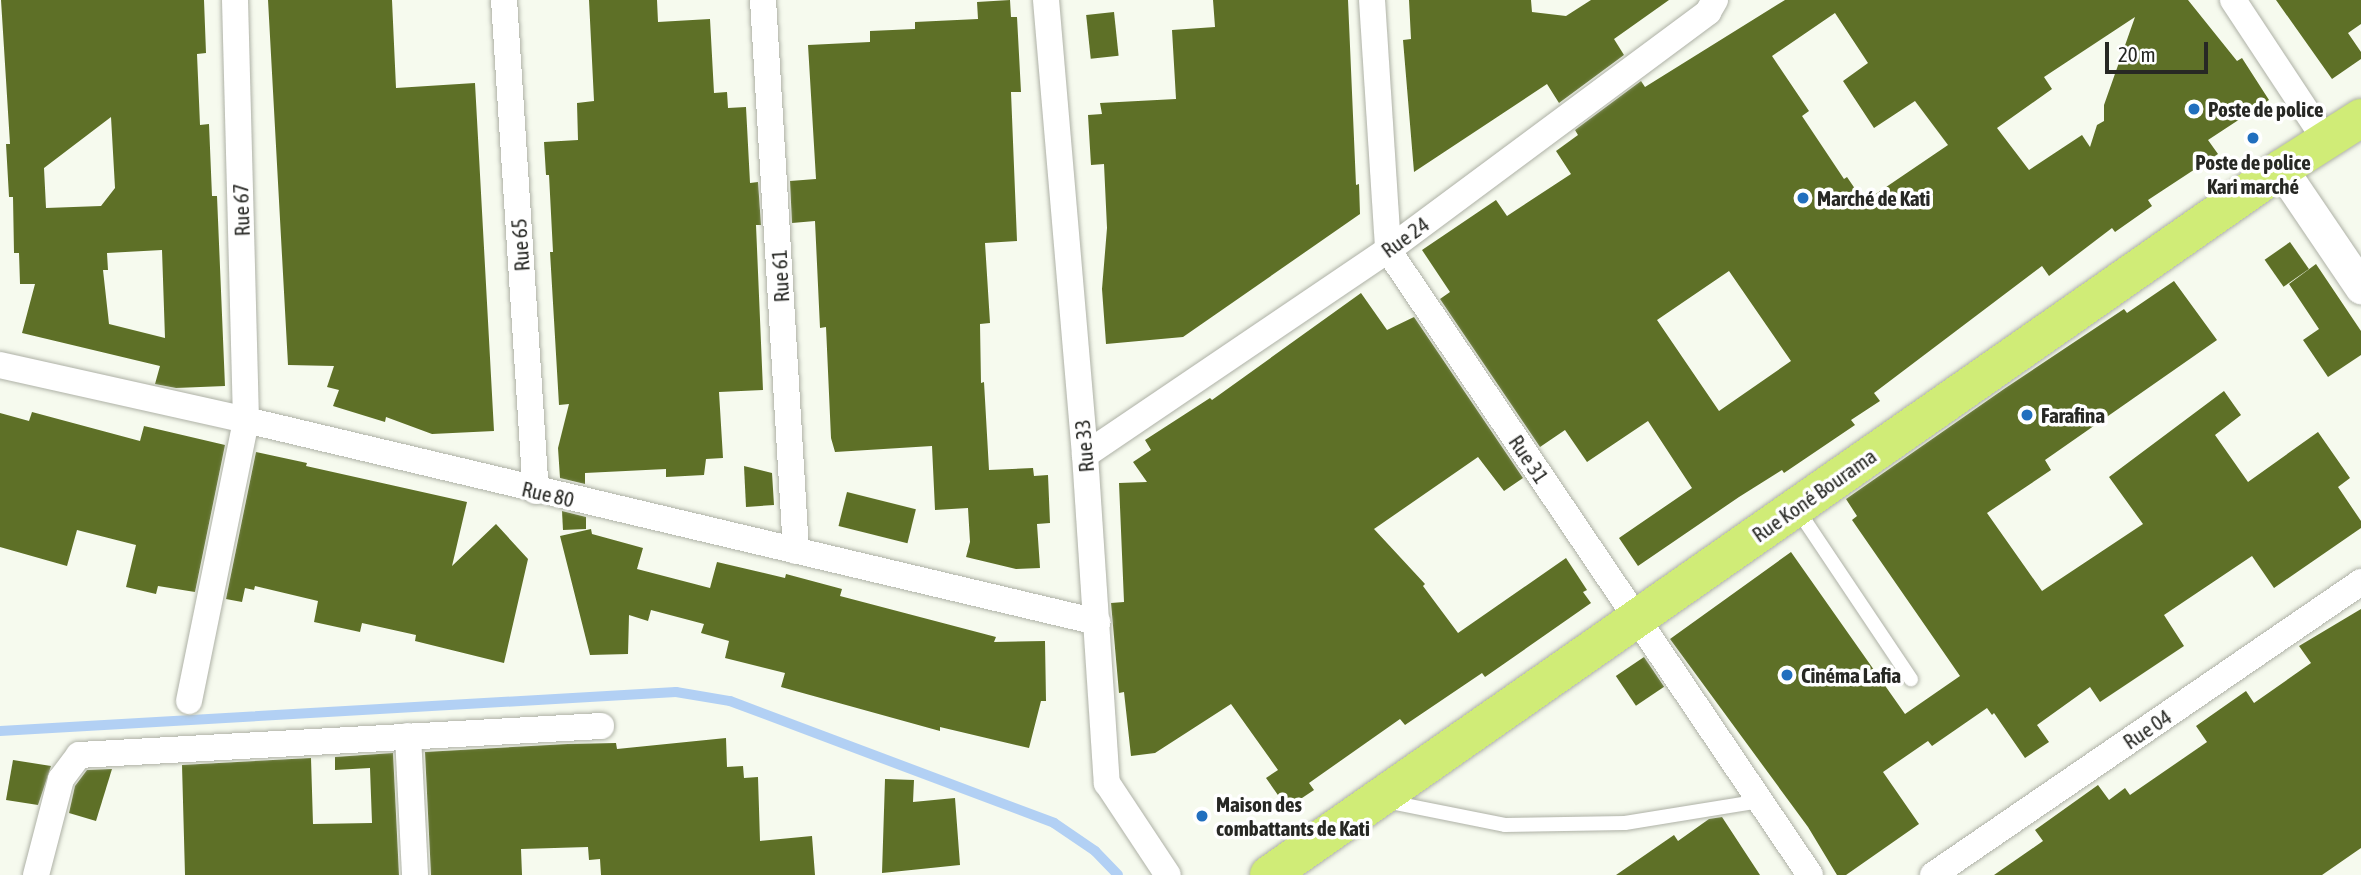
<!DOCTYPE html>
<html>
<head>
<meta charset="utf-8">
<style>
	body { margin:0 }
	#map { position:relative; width:2361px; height:875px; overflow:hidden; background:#f6faee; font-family:"Asap Condensed",sans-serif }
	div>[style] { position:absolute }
	.stream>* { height:10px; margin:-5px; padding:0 5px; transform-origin:5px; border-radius:5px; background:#b2d0f4 }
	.building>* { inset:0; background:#5e7027; transform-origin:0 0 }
	.roads { filter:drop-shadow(0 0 2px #aeb1a6) drop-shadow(0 0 2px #aeb1a6) }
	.service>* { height:14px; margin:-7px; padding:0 7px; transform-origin:7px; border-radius:7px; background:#fff }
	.minor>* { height:26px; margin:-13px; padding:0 13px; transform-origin:13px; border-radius:13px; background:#fff }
	.tertiary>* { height:33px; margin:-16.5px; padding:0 16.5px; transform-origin:16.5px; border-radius:16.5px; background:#fff }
	.trunk>* { height:38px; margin:-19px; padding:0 19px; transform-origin:19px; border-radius:19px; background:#d0ec77 }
	.dots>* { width:19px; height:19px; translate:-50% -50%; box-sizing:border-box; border:4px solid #fff; border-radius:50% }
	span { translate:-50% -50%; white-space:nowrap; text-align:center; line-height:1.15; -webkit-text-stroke:7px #fff; paint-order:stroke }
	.poi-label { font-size:21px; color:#272824; font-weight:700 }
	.left { translate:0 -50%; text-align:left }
	.street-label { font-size:21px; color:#272824 }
	.scale { position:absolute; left:2105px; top:42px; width:103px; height:32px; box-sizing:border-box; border:4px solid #272824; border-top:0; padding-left:9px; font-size:21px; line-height:24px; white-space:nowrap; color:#272824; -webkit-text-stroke:5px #fff; paint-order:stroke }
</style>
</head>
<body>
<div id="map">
	<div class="stream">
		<i style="left:0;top:731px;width:677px;rotate:-3.3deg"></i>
		<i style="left:676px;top:692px;width:55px;rotate:9.5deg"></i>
		<i style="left:730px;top:701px;width:346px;rotate:20.6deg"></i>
		<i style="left:1054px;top:823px;width:50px;rotate:34.3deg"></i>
		<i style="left:1095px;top:851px;width:33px;rotate:46deg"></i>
	</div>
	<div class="building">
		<i style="clip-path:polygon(evenodd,1px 0,204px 0,206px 53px,197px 54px,200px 125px,209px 124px,212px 196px,217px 196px,225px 386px,176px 388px,155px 384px,160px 366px,22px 333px,35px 284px,20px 284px,19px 253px,14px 253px,13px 197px,9px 197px,6px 144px,10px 144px,1px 0,111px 117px,115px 188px,101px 206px,46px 208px,44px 168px,111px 117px,1px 0,162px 250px,165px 338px,109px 324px,103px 270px,108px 270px,107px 253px,162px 250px)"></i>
		<i style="clip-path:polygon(268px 0,392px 0,396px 88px,475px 83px,494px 431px,432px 434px,386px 417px,385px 422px,333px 406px,339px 390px,327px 387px,334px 366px,288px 365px)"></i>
		<i style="clip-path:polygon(589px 0,657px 0,658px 22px,710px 19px,714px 93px,727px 92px,728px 108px,746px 107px,750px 183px,758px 182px,761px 225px,756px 225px,763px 390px,719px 392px,723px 458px,706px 459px,704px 475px,666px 477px,666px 469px,585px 473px,585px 484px,560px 478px,558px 448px,569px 404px,559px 405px,550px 252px,553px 252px,549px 175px,546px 175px,544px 142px,578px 140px,577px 103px,594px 101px)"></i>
		<i style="clip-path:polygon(1010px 0,1011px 17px,1017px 17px,1021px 92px,1011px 92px,1017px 241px,985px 243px,990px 323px,980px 324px,981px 383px,984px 382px,989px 470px,1033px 468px,1034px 476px,1048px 475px,1050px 523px,1037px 524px,1040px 568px,1016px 569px,966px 557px,970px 542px,968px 508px,935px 510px,932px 446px,835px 452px,831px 438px,826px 327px,820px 328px,815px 221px,792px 223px,790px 181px,816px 179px,808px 45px,870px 42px,870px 31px,915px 29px,915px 22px,978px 19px,977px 2px)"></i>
		<i style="clip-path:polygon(1213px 0,1348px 0,1356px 185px,1359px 184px,1360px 214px,1183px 337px,1106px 344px,1102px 289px,1107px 228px,1104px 164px,1091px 165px,1088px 115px,1102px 114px,1100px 103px,1176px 99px,1172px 30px,1215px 27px)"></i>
		<i style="clip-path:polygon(1409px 0,1531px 0,1532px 12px,1566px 16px,1591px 0,1669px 0,1614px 39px,1624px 55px,1559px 103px,1547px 84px,1414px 172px,1403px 40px,1411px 39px)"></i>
		<i style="clip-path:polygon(evenodd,1785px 0,2188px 0,2237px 61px,2242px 58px,2269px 100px,2208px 140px,2218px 154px,2148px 200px,2152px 206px,2115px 232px,2112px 228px,2049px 276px,2042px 266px,1874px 393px,1880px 401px,1851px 420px,1855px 425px,1784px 473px,1782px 470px,1739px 497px,1638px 566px,1619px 538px,1692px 488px,1648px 421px,1587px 462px,1565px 430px,1540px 447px,1440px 299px,1450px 292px,1422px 250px,1496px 200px,1507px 216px,1571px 174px,1556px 151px,1578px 135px,1575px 130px,1641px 81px,1645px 87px,1785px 0,1835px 13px,1868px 63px,1843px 81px,1874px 128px,1915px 101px,1948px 145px,1864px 202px,1847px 177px,1844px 179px,1802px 116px,1809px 111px,1772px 56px,1835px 13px,1785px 0,2135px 17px,2104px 105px,2104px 121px,2097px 125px,2090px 147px,2082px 135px,2029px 170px,1997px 128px,2052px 89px,2044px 77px,2135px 17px,1785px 0,1729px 271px,1791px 361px,1719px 411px,1657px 320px,1729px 271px)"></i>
		<i style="clip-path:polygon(2276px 0,2361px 0,2361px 24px,2348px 33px,2361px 52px,2361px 59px,2332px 79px)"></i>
		<i style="left:1114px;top:12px;width:44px;height:28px;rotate:84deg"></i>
		<i style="left:2290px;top:242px;width:33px;height:31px;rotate:55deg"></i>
		<i style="clip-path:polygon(2316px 264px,2361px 331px,2361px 355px,2328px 377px,2303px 340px,2319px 329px,2289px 284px)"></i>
		<i style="clip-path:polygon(2174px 281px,2217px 340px,2045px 460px,2051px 470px,1987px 513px,2042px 591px,2143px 524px,2109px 477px,2224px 391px,2241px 415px,2215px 435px,2248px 482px,2318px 432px,2350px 478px,2338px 487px,2361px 521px,2361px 528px,2274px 588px,2252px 556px,2164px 615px,2184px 646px,2100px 702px,2090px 687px,2037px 725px,2049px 742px,2025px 758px,1994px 713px,1992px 715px,1987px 708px,1932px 746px,1928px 741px,1883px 772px,1919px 824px,1846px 875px,1837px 875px,1808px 827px,1670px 639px,1791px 552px,1905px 714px,1960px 676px,1852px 520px,1857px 516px,1846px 499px,2004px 389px,2124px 309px,2127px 313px)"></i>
		<i style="clip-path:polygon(1361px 293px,1387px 330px,1414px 317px,1523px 478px,1504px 491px,1478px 457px,1374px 529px,1425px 584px,1423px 586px,1458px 633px,1566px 558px,1587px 590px,1583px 592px,1591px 603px,1485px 677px,1482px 673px,1405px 725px,1400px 719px,1309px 783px,1314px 790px,1287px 808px,1266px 778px,1278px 770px,1231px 704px,1155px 753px,1131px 756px,1124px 692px,1119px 693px,1111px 603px,1124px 602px,1119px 483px,1147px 482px,1133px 462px,1151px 450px,1145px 440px,1210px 398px,1212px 400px)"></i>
		<i style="clip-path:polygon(32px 412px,140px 441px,144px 426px,225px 445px,195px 592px,158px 586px,156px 594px,126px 587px,136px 545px,77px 530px,67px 566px,0 547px,0 413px,29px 421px)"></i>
		<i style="clip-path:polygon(256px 452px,307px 463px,306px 466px,467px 502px,452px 566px,496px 524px,528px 559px,504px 663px,415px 641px,416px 635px,362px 623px,360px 632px,314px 622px,318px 601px,255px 586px,254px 590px,245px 588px,242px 602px,226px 599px)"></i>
		<i style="clip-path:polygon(744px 466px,772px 473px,774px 505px,746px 507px)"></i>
		<i style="left:847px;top:492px;width:71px;height:35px;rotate:14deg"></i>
		<i style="clip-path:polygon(562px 511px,586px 517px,586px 529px,563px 530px)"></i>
		<i style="clip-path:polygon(591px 529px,592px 534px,643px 548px,637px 569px,710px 588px,717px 562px,785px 578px,786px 574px,842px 589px,840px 596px,996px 637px,994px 642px,1045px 641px,1046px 701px,1041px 701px,1029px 748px,940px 727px,940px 731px,781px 687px,785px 673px,725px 658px,729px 641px,701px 633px,704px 624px,651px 610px,648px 621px,629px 615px,628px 654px,590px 655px,560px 536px)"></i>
		<i style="clip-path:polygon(2361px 609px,2361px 848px,2322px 875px,1994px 875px,2043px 841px,2035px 830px,2098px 785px,2109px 800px,2125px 788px,2130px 795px,2207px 742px,2196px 726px,2246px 691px,2254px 703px,2311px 663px,2299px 646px)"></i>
		<i style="left:1644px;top:657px;width:36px;height:34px;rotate:56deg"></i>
		<i style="clip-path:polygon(726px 738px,727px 767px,743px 766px,744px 778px,758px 777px,760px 841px,812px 836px,815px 875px,601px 875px,600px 859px,589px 860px,588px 847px,521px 849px,522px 875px,431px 875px,425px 752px,568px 744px,616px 743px,617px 749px)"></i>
		<i style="clip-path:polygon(393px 753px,399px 875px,185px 875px,182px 765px,311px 758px,313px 824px,372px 823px,370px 768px,335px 770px,335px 757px)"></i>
		<i style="clip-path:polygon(13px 760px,51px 766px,38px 805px,6px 800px)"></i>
		<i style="clip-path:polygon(112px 769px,96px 821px,69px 813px,75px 786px,87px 770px)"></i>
		<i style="clip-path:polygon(885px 779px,914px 780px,913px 802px,955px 798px,960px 865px,882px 873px)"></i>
		<i style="clip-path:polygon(1722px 817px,1760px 875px,1616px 875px,1674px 835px,1678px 841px,1709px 819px)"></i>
	</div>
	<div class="roads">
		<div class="service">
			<i style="left:1797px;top:509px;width:205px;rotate:56.2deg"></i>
			<i style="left:1385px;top:801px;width:122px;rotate:11.3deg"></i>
			<i style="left:1505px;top:825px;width:120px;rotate:-1deg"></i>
			<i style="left:1625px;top:823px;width:138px;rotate:-9.2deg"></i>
		</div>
		<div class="minor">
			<i style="left:504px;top:0;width:492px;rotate:86.3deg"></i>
			<i style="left:763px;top:0;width:552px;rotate:86.57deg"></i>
			<i style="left:1046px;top:0;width:457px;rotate:85.1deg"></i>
			<i style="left:1085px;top:455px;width:329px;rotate:86.2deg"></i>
			<i style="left:1107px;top:783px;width:110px;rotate:56.5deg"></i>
			<i style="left:1372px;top:0;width:251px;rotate:86.3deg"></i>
			<i style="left:1388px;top:250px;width:754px;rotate:55.97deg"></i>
			<i style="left:2233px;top:0;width:169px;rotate:56.6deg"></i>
			<i style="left:0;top:365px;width:252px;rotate:12.6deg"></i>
			<i style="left:246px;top:420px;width:875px;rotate:13.35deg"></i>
			<i style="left:1085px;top:455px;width:366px;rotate:-34.1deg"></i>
			<i style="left:1388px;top:250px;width:399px;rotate:-36.6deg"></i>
			<i style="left:1708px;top:12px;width:14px;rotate:-60deg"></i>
			<i style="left:189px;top:701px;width:287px;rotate:-78.5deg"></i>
			<i style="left:246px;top:420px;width:420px;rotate:-91.5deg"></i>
			<i style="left:408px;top:736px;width:139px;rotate:87.1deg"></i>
			<i style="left:36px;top:875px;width:99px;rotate:-75.4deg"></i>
			<i style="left:61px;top:779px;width:30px;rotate:-53deg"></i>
			<i style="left:79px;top:755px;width:523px;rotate:-3.18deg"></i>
			<i style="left:1933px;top:875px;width:519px;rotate:-34.39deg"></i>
		</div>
		<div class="tertiary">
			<i style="left:2281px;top:169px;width:143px;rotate:55.9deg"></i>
		</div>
		<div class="trunk">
			<i style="left:1269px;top:875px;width:1234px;rotate:-34.9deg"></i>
			<i style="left:2281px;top:169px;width:95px;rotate:-32.5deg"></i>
		</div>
	</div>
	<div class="dots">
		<i style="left:2194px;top:109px;background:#216fbe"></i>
		<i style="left:2253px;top:138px;background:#216fbe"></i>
		<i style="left:1803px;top:198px;background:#216fbe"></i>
		<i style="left:2027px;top:415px;background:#216fbe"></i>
		<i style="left:1787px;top:675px;background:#216fbe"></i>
		<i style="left:1202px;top:816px;background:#216fbe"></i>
	</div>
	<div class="poi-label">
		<span class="left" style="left:2208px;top:109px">Poste de police</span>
		<span style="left:2253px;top:174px">Poste de police<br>Kari marché</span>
		<span class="left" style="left:1817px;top:198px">Marché de Kati</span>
		<span class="left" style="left:2041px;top:415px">Farafina</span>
		<span class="left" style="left:1801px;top:675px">Cinéma Lafia</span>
		<span class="left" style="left:1216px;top:816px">Maison des<br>combattants de Kati</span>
	</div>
	<div class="street-label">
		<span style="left:241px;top:210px;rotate:-92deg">Rue 67</span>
		<span style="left:1405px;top:237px;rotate:-36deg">Rue 24</span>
		<span style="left:520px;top:245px;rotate:-94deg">Rue 65</span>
		<span style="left:780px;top:276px;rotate:-93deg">Rue 61</span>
		<span style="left:1084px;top:446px;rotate:-95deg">Rue 33</span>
		<span style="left:1529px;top:459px;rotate:56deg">Rue 31</span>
		<span style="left:548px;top:494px;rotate:13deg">Rue 80</span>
		<span style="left:1814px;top:495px;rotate:-35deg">Rue Koné Bourama</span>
		<span style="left:2147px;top:729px;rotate:-34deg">Rue 04</span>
	</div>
	<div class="scale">20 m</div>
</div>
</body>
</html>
